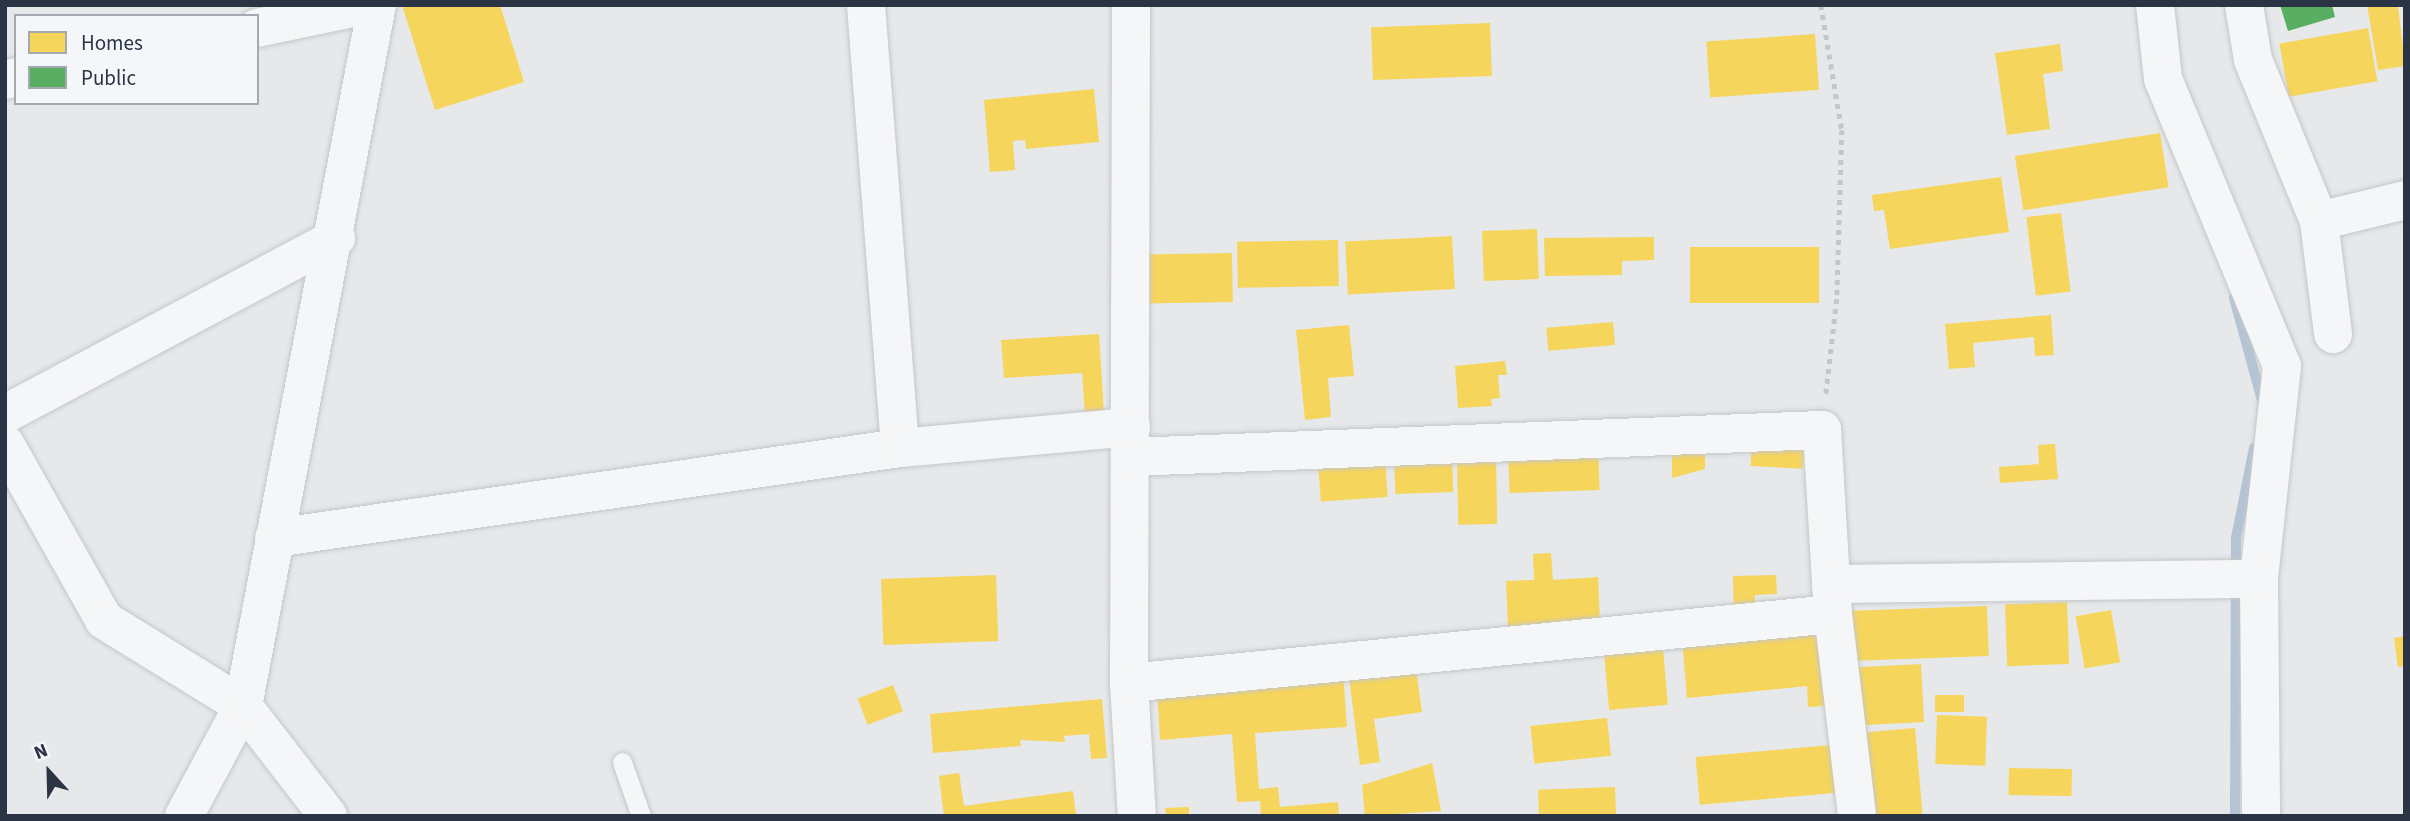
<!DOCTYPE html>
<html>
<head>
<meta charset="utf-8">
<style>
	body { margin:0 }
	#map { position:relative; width:2410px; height:821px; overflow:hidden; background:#e6e8ea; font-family:"Source Sans 3",sans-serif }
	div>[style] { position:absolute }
	.homes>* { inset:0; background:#f6d55c; transform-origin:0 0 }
	.public>* { inset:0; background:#5aae61 }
	.stream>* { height:10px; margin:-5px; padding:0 5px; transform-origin:5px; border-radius:5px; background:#b4c4d5 }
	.path>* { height:4.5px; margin-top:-2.25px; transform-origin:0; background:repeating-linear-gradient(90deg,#c5c6ca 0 5px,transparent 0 10px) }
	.roads { filter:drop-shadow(0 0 2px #c4c6c8) drop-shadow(0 0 2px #c4c6c8) }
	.service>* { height:19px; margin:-9.5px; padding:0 9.5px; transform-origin:9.5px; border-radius:9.5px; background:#f5f6f7 }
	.minor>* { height:38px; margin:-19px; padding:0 19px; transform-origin:19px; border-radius:19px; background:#f5f6f7 }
	.tertiary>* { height:38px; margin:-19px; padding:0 19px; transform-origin:19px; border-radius:19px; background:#f5f6f7 }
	span { translate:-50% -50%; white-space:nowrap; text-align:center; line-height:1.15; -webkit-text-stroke:7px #f4f6f9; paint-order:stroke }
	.frame { position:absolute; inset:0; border:7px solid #2b3445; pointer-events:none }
	.legend { position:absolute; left:14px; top:14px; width:245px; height:91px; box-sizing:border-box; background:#f4f6f9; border:2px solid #a4a8b1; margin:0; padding:9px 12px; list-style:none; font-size:21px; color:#2b3445 }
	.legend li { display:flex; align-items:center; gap:14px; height:35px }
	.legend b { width:35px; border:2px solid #a4a8b1 }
	.north { position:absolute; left:14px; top:737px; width:70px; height:70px; -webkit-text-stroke:5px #f4f6f9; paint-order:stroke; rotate:338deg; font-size:19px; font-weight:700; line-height:28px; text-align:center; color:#2b3445 }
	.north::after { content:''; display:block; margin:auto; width:24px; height:32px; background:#2b3445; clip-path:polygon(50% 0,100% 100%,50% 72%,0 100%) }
</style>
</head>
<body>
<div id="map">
	<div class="homes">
		<i style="clip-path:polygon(402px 5px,500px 5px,524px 82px,435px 110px)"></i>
		<i style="clip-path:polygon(2367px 5px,2398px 5px,2405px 66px,2378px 70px)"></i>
		<i style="left:1490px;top:23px;width:53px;height:119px;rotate:88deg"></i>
		<i style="left:2368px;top:28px;width:54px;height:90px;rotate:80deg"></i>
		<i style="left:1815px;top:34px;width:56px;height:109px;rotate:86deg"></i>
		<i style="clip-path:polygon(2060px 44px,2063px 71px,2043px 74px,2050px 129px,2007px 135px,1995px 53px)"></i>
		<i style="clip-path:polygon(1094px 89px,1099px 142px,1026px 149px,1025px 140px,1013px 141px,1015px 170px,990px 172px,984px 100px)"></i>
		<i style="left:2160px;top:133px;width:55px;height:147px;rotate:81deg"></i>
		<i style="clip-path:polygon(2001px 177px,2009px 232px,1890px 249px,1884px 210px,1874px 211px,1872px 195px)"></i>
		<i style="left:2061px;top:213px;width:79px;height:35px;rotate:83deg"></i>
		<i style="left:1537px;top:229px;width:50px;height:55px;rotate:88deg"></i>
		<i style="left:1452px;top:236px;width:53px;height:107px;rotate:87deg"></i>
		<i style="clip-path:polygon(1654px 237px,1654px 260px,1622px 261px,1622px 275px,1545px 276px,1544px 238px)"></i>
		<i style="left:1338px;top:240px;width:46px;height:101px;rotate:89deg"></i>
		<i style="left:1819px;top:247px;width:56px;height:129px;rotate:90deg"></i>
		<i style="left:1232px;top:253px;width:49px;height:87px;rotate:89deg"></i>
		<i style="clip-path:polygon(2051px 315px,2054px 355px,2035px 356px,2034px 337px,1973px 343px,1975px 367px,1949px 369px,1945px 324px)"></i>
		<i style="left:1613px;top:322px;width:23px;height:67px;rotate:85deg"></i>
		<i style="clip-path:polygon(1349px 325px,1354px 376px,1328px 378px,1331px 417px,1305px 420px,1296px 330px)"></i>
		<i style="clip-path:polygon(1099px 334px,1104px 413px,1085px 414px,1082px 373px,1004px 378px,1001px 340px)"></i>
		<i style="clip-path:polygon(1505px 361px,1507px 375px,1498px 375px,1500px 398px,1491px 399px,1492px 406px,1458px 408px,1455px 366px)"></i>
		<i style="left:1752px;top:439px;width:52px;height:27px;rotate:3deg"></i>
		<i style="left:1598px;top:444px;width:46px;height:90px;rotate:88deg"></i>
		<i style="clip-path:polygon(1672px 444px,1705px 444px,1705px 469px,1672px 478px)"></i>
		<i style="clip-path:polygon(2055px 444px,2058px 479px,2000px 483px,1999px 467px,2039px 464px,2038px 445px)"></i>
		<i style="left:1452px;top:456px;width:36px;height:58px;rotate:88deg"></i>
		<i style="left:1496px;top:456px;width:68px;height:39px;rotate:89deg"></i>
		<i style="left:1385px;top:458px;width:39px;height:67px;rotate:86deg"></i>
		<i style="clip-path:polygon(1551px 553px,1553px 580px,1598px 577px,1600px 623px,1508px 627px,1506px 581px,1534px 580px,1533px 554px)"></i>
		<i style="left:996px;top:575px;width:66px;height:115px;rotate:88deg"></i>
		<i style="clip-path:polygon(1776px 575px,1777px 594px,1755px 595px,1755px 618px,1734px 619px,1733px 576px)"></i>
		<i style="left:2067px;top:602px;width:62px;height:62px;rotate:88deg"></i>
		<i style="left:1987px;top:606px;width:50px;height:141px;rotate:88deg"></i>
		<i style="left:2111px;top:610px;width:53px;height:36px;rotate:80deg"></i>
		<i style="clip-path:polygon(1827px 625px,1835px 705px,1808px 707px,1807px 686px,1687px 698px,1682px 639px)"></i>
		<i style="clip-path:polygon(2405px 636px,2405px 666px,2398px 667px,2394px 638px)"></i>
		<i style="left:1663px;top:649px;width:56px;height:59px;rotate:85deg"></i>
		<i style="clip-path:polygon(1415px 663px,1422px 712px,1374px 719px,1380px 762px,1360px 765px,1348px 669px)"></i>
		<i style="left:1921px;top:664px;width:58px;height:72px;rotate:87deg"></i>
		<i style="clip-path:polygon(1343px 672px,1347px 727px,1255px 733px,1259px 789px,1278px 787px,1280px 807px,1338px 802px,1339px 816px,1261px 816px,1260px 801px,1237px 802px,1232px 734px,1160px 740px,1157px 685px)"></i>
		<i style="left:893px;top:685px;width:28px;height:38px;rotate:69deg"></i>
		<i style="left:1964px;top:695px;width:17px;height:29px;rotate:90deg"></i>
		<i style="clip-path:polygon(1102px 699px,1107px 758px,1091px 759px,1089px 734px,1064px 736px,1065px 742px,1020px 740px,1021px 746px,933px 753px,930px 714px)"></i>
		<i style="left:1937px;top:715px;width:50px;height:49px;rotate:2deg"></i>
		<i style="left:1607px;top:718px;width:38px;height:77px;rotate:84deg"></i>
		<i style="left:1915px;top:728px;width:86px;height:61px;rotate:85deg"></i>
		<i style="left:1832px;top:745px;width:48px;height:137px;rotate:85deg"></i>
		<i style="clip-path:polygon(1432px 763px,1441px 811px,1365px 816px,1362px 785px)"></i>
		<i style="left:2009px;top:768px;width:63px;height:27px;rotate:1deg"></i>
		<i style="clip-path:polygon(959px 773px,964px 806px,1073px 791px,1076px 816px,944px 816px,939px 776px)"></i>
		<i style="left:1615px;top:787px;width:29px;height:77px;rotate:88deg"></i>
		<i style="clip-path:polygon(1189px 807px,1189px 816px,1166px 816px,1165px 808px)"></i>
	</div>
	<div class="public">
		<i style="clip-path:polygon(2280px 5px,2332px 5px,2335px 17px,2288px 31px)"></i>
	</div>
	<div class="stream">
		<i style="left:2234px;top:298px;width:103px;rotate:74.7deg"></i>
		<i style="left:2235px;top:816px;width:278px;rotate:-89.8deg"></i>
		<i style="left:2236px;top:538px;width:92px;rotate:-78.7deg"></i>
	</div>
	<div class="path">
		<i style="left:1821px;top:5px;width:127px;rotate:80.5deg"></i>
		<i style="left:1842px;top:130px;width:169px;rotate:91.7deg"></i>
		<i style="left:1837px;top:299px;width:96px;rotate:96.6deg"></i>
	</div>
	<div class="roads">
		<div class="service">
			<i style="left:622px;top:762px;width:57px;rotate:70.6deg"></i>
		</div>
		<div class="minor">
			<i style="left:866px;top:5px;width:444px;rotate:85.6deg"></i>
			<i style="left:1131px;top:5px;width:678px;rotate:90.17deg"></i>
			<i style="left:1129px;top:683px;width:133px;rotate:86.6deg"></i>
			<i style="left:2155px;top:5px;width:74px;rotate:83.8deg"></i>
			<i style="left:2163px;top:79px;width:311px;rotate:67.5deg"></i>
			<i style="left:2282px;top:366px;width:214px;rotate:96.2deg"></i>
			<i style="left:2259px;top:579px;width:237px;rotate:89.5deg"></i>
			<i style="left:2244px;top:5px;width:56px;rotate:80.7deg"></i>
			<i style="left:2253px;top:60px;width:174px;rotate:67.7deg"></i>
			<i style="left:2319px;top:221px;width:114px;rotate:82.9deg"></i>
			<i style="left:257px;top:28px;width:112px;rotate:-11.8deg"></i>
			<i style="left:5px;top:80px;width:11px;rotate:-15deg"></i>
			<i style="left:2319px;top:221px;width:89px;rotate:-13.7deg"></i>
			<i style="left:5px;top:414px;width:375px;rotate:-28deg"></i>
			<i style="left:5px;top:444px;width:202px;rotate:60.6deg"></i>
			<i style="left:104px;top:620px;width:163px;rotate:31.7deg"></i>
			<i style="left:243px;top:706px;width:139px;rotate:52.3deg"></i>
			<i style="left:1131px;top:457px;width:692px;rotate:-2.24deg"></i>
			<i style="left:1822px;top:430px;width:184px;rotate:86.6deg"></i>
			<i style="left:1833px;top:614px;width:203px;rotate:83.2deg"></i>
			<i style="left:274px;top:538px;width:632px;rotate:-8.18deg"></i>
			<i style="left:900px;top:448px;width:232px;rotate:-5.2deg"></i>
			<i style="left:1831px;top:584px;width:428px;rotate:-0.7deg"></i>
			<i style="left:1129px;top:683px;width:707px;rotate:-5.6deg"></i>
		</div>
		<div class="tertiary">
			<i style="left:184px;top:816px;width:125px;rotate:-61.8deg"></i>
			<i style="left:243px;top:706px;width:714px;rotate:-79.18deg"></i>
		</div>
	</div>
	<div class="frame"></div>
	<ul class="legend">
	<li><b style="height:19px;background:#f6d55c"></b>Homes</li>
	<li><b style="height:19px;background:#5aae61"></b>Public</li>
	</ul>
	<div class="north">N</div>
</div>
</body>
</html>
